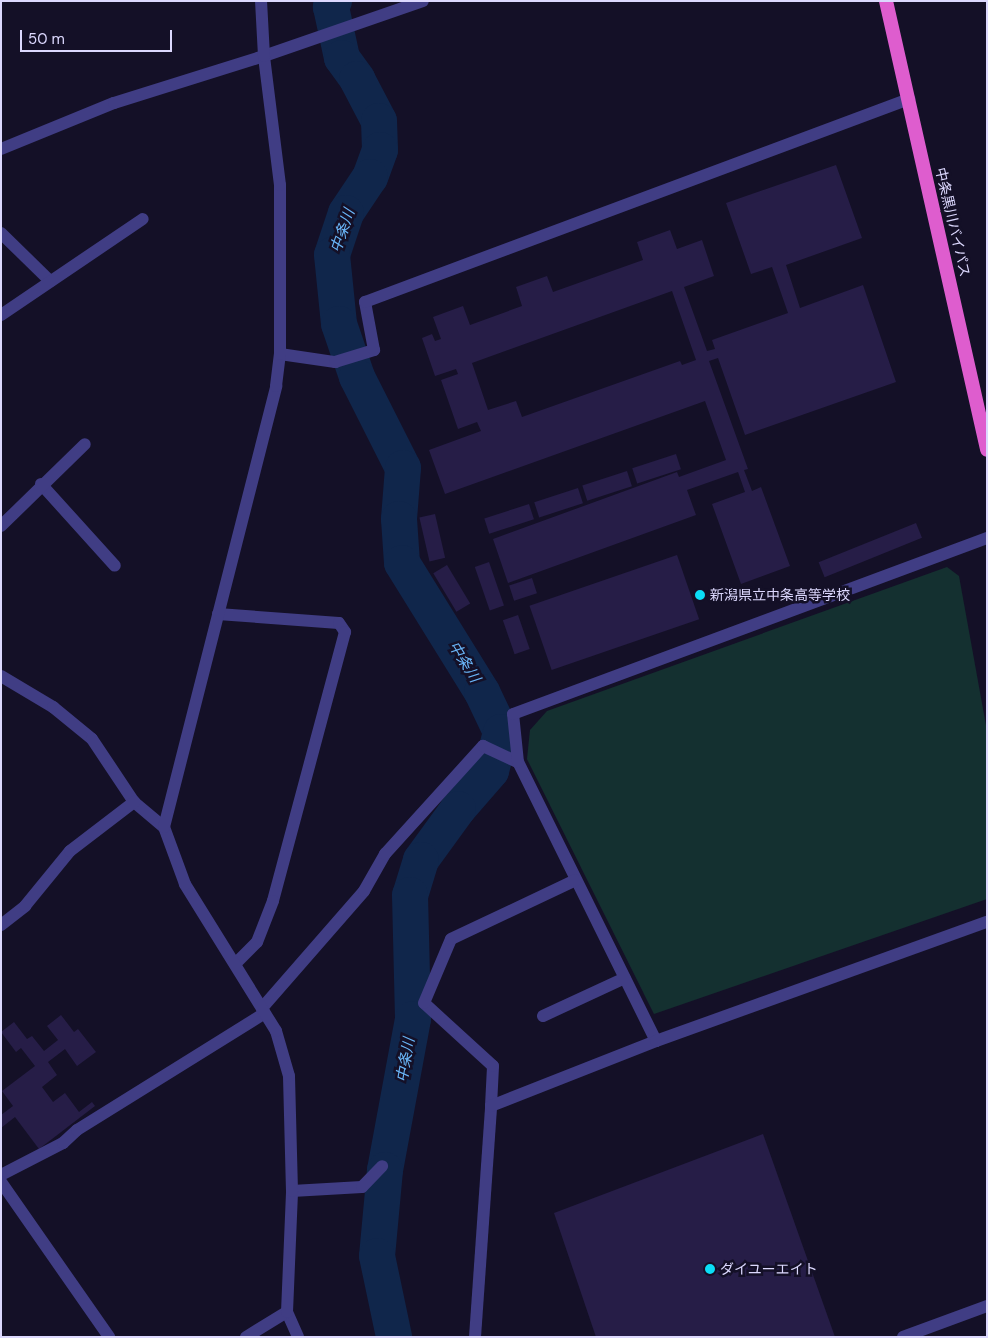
<!DOCTYPE html>
<html>
<head>
<meta charset="utf-8">
<style>
	body { margin:0 }
	#map { position:relative; width:988px; height:1338px; overflow:hidden; background:#141027; font-family:"DM Sans","Noto Sans JP",sans-serif }
	div>[style] { position:absolute }
	.green>* { inset:0; background:#143030 }
	.river>* { height:36px; margin:-18px; padding:0 18px; transform-origin:18px; border-radius:18px; background:#10264b }
	.building>* { inset:0; background:#261d47; transform-origin:0 0 }
	.minor>* { height:12px; margin:-6px; padding:0 6px; transform-origin:6px; border-radius:6px; background:#403d84 }
	.tertiary>* { height:12px; margin:-6px; padding:0 6px; transform-origin:6px; border-radius:6px; background:#403d84 }
	.trunk>* { height:14px; margin:-7px; padding:0 7px; transform-origin:7px; border-radius:7px; background:#de5dce }
	.dots>* { width:14px; height:14px; translate:-50% -50%; box-sizing:border-box; border:2px solid #141027; border-radius:50% }
	span { translate:-50% -50%; white-space:nowrap; text-align:center; line-height:1.15; -webkit-text-stroke:5px #141027; paint-order:stroke }
	.street-label { font-size:14px; color:#dcd8fe }
	.poi-label { font-size:14px; color:#dcd8fe }
	.left { translate:0 -50%; text-align:left }
	.water-label { font-size:15px; color:#6ab6f9; font-style:italic }
	.frame { position:absolute; inset:0; border:2px solid #dcd8fe; pointer-events:none }
	.scale { position:absolute; left:20px; top:30px; width:152px; height:22px; box-sizing:border-box; border:2px solid #dcd8fe; border-top:0; padding-left:6px; font-size:15px; line-height:18px; white-space:nowrap; color:#dcd8fe; -webkit-text-stroke:4px #141027; paint-order:stroke }
</style>
</head>
<body>
<div id="map">
	<div class="green">
		<i style="clip-path:polygon(947px 567px,959px 576px,987px 731px,987px 899px,654px 1014px,527px 759px,530px 730px,547px 711px)"></i>
	</div>
	<div class="river">
		<i style="left:334px;top:1px;width:7px;rotate:117deg"></i>
		<i style="left:331px;top:7px;width:52px;rotate:77.8deg"></i>
		<i style="left:342px;top:58px;width:26px;rotate:54deg"></i>
		<i style="left:357px;top:79px;width:47px;rotate:62.4deg"></i>
		<i style="left:379px;top:121px;width:29px;rotate:88deg"></i>
		<i style="left:380px;top:150px;width:29px;rotate:110deg"></i>
		<i style="left:370px;top:177px;width:43px;rotate:123.7deg"></i>
		<i style="left:346px;top:213px;width:44px;rotate:108.4deg"></i>
		<i style="left:332px;top:255px;width:69px;rotate:84.2deg"></i>
		<i style="left:339px;top:324px;width:56px;rotate:71.2deg"></i>
		<i style="left:357px;top:377px;width:102px;rotate:63.2deg"></i>
		<i style="left:403px;top:468px;width:51px;rotate:94.5deg"></i>
		<i style="left:399px;top:519px;width:44px;rotate:86.1deg"></i>
		<i style="left:402px;top:563px;width:152px;rotate:58.2deg"></i>
		<i style="left:482px;top:692px;width:44px;rotate:64.6deg"></i>
		<i style="left:501px;top:732px;width:40px;rotate:104.4deg"></i>
		<i style="left:491px;top:771px;width:50px;rotate:131deg"></i>
		<i style="left:458px;top:809px;width:63px;rotate:126deg"></i>
		<i style="left:421px;top:860px;width:37px;rotate:107deg"></i>
		<i style="left:410px;top:895px;width:124px;rotate:88.6deg"></i>
		<i style="left:413px;top:1019px;width:154px;rotate:100.5deg"></i>
		<i style="left:385px;top:1170px;width:86px;rotate:95.3deg"></i>
		<i style="left:377px;top:1256px;width:83px;rotate:78.1deg"></i>
	</div>
	<div class="building">
		<i style="clip-path:polygon(evenodd,836px 165px,862px 238px,786px 265px,800px 308px,863px 285px,896px 382px,745px 435px,718px 358px,709px 361px,748px 469px,744px 470px,752px 491px,761px 487px,790px 566px,741px 584px,712px 504px,745px 492px,738px 472px,687px 490px,696px 515px,508px 583px,493px 539px,677px 472px,679px 477px,726px 460px,705px 401px,445px 494px,429px 450px,481px 431px,477px 422px,458px 429px,441px 380px,458px 374px,456px 369px,435px 376px,422px 338px,432px 334px,435px 341px,441px 339px,433px 317px,463px 306px,470px 325px,522px 306px,516px 287px,547px 276px,553px 292px,643px 260px,637px 242px,670px 230px,677px 249px,702px 240px,714px 276px,684px 287px,707px 351px,715px 349px,712px 340px,788px 313px,772px 267px,751px 274px,726px 203px,836px 165px,672px 291px,696px 360px,682px 365px,680px 361px,522px 417px,516px 401px,488px 410px,472px 363px,672px 291px)"></i>
		<i style="left:676px;top:454px;width:16px;height:46px;rotate:72deg"></i>
		<i style="left:627px;top:471px;width:16px;height:47px;rotate:72deg"></i>
		<i style="left:578px;top:488px;width:16px;height:46px;rotate:72deg"></i>
		<i style="left:529px;top:504px;width:16px;height:47px;rotate:72deg"></i>
		<i style="left:435px;top:514px;width:45px;height:16px;rotate:77deg"></i>
		<i style="left:916px;top:523px;width:16px;height:105px;rotate:68deg"></i>
		<i style="left:677px;top:555px;width:68px;height:156px;rotate:71deg"></i>
		<i style="left:489px;top:562px;width:46px;height:15px;rotate:71deg"></i>
		<i style="left:447px;top:565px;width:45px;height:16px;rotate:59deg"></i>
		<i style="left:532px;top:578px;width:16px;height:24px;rotate:72deg"></i>
		<i style="left:518px;top:615px;width:36px;height:16px;rotate:71deg"></i>
		<i style="clip-path:polygon(61px 1015px,74px 1032px,78px 1029px,96px 1052px,77px 1066px,65px 1049px,48px 1062px,57px 1075px,42px 1087px,53px 1102px,65px 1093px,79px 1112px,92px 1102px,95px 1106px,39px 1149px,15px 1117px,1px 1128px,1px 1115px,13px 1106px,2px 1091px,35px 1066px,21px 1048px,16px 1052px,1px 1032px,14px 1022px,27px 1039px,32px 1036px,44px 1051px,58px 1040px,47px 1026px)"></i>
		<i style="clip-path:polygon(763px 1134px,835px 1337px,596px 1337px,554px 1213px)"></i>
	</div>
	<div class="minor">
		<i style="left:1px;top:149px;width:122px;rotate:-22.2deg"></i>
		<i style="left:114px;top:103px;width:157px;rotate:-17.4deg"></i>
		<i style="left:264px;top:56px;width:168px;rotate:-19.1deg"></i>
		<i style="left:1px;top:233px;width:69px;rotate:44.4deg"></i>
		<i style="left:1px;top:315px;width:171px;rotate:-34.1deg"></i>
		<i style="left:280px;top:354px;width:56px;rotate:8.3deg"></i>
		<i style="left:335px;top:362px;width:41px;rotate:-17.1deg"></i>
		<i style="left:374px;top:350px;width:49px;rotate:-100.6deg"></i>
		<i style="left:365px;top:302px;width:581px;rotate:-20.46deg"></i>
		<i style="left:41px;top:484px;width:110px;rotate:47.9deg"></i>
		<i style="left:1px;top:526px;width:117px;rotate:-44.3deg"></i>
		<i style="left:218px;top:614px;width:121px;rotate:4.3deg"></i>
		<i style="left:339px;top:623px;width:11px;rotate:56deg"></i>
		<i style="left:345px;top:632px;width:278px;rotate:105deg"></i>
		<i style="left:273px;top:901px;width:44px;rotate:111.3deg"></i>
		<i style="left:257px;top:942px;width:31px;rotate:135deg"></i>
		<i style="left:1px;top:676px;width:61px;rotate:30.8deg"></i>
		<i style="left:53px;top:707px;width:50px;rotate:39.4deg"></i>
		<i style="left:92px;top:739px;width:76px;rotate:56.3deg"></i>
		<i style="left:134px;top:802px;width:39px;rotate:40deg"></i>
		<i style="left:1px;top:925px;width:31px;rotate:-38deg"></i>
		<i style="left:25px;top:906px;width:71px;rotate:-50.7deg"></i>
		<i style="left:70px;top:851px;width:81px;rotate:-37.4deg"></i>
		<i style="left:262px;top:1008px;width:155px;rotate:-48.9deg"></i>
		<i style="left:364px;top:891px;width:43px;rotate:-60.4deg"></i>
		<i style="left:385px;top:854px;width:146px;rotate:-47.8deg"></i>
		<i style="left:483px;top:746px;width:38px;rotate:25deg"></i>
		<i style="left:543px;top:1016px;width:90px;rotate:-24.9deg"></i>
		<i style="left:656px;top:1041px;width:311px;rotate:-116.3deg"></i>
		<i style="left:518px;top:762px;width:48px;rotate:-95.9deg"></i>
		<i style="left:513px;top:714px;width:506px;rotate:-20.37deg"></i>
		<i style="left:491px;top:1106px;width:40px;rotate:-87.1deg"></i>
		<i style="left:493px;top:1066px;width:93px;rotate:-137.6deg"></i>
		<i style="left:424px;top:1003px;width:69px;rotate:-67.1deg"></i>
		<i style="left:451px;top:939px;width:138px;rotate:-25.3deg"></i>
		<i style="left:1px;top:1175px;width:70px;rotate:-27.3deg"></i>
		<i style="left:63px;top:1143px;width:19px;rotate:-43deg"></i>
		<i style="left:77px;top:1130px;width:221px;rotate:-31.9deg"></i>
		<i style="left:1px;top:1182px;width:189px;rotate:55.1deg"></i>
		<i style="left:292px;top:1191px;width:70px;rotate:-3.3deg"></i>
		<i style="left:362px;top:1187px;width:29px;rotate:-46deg"></i>
		<i style="left:287px;top:1312px;width:27px;rotate:66deg"></i>
		<i style="left:475px;top:1337px;width:232px;rotate:-86deg"></i>
		<i style="left:491px;top:1106px;width:177px;rotate:-21.5deg"></i>
		<i style="left:656px;top:1041px;width:352px;rotate:-19.8deg"></i>
		<i style="left:903px;top:1337px;width:90px;rotate:-20.3deg"></i>
	</div>
	<div class="tertiary">
		<i style="left:246px;top:1337px;width:48px;rotate:-31.4deg"></i>
		<i style="left:287px;top:1312px;width:121px;rotate:-87.6deg"></i>
		<i style="left:292px;top:1191px;width:115px;rotate:-91.5deg"></i>
		<i style="left:289px;top:1076px;width:47px;rotate:-106.1deg"></i>
		<i style="left:276px;top:1031px;width:173px;rotate:-121.8deg"></i>
		<i style="left:185px;top:884px;width:61px;rotate:-110.2deg"></i>
		<i style="left:164px;top:827px;width:455px;rotate:-75.7deg"></i>
		<i style="left:276px;top:386px;width:32px;rotate:-83deg"></i>
		<i style="left:280px;top:354px;width:169px;rotate:-90deg"></i>
		<i style="left:280px;top:185px;width:130px;rotate:-97.1deg"></i>
		<i style="left:264px;top:56px;width:55px;rotate:-93.1deg"></i>
	</div>
	<div class="trunk">
		<i style="left:886px;top:1px;width:460px;rotate:77.3deg"></i>
	</div>
	<div class="dots">
		<i style="left:700px;top:595px;background:#0bddf6"></i>
		<i style="left:710px;top:1269px;background:#0bddf6"></i>
	</div>
	<div class="street-label">
		<span style="left:953px;top:222px;rotate:77deg">中条黒川バイパス</span>
	</div>
	<div class="poi-label">
		<span class="left" style="left:710px;top:595px">新潟県立中条高等学校</span>
		<span class="left" style="left:720px;top:1269px">ダイユーエイト</span>
	</div>
	<div class="water-label">
		<span style="left:343px;top:231px;rotate:-71deg">中条川</span>
		<span style="left:464px;top:662px;rotate:58deg">中条川</span>
		<span style="left:406px;top:1060px;rotate:-80deg">中条川</span>
	</div>
	<div class="frame"></div>
	<div class="scale">50 m</div>
</div>
</body>
</html>
